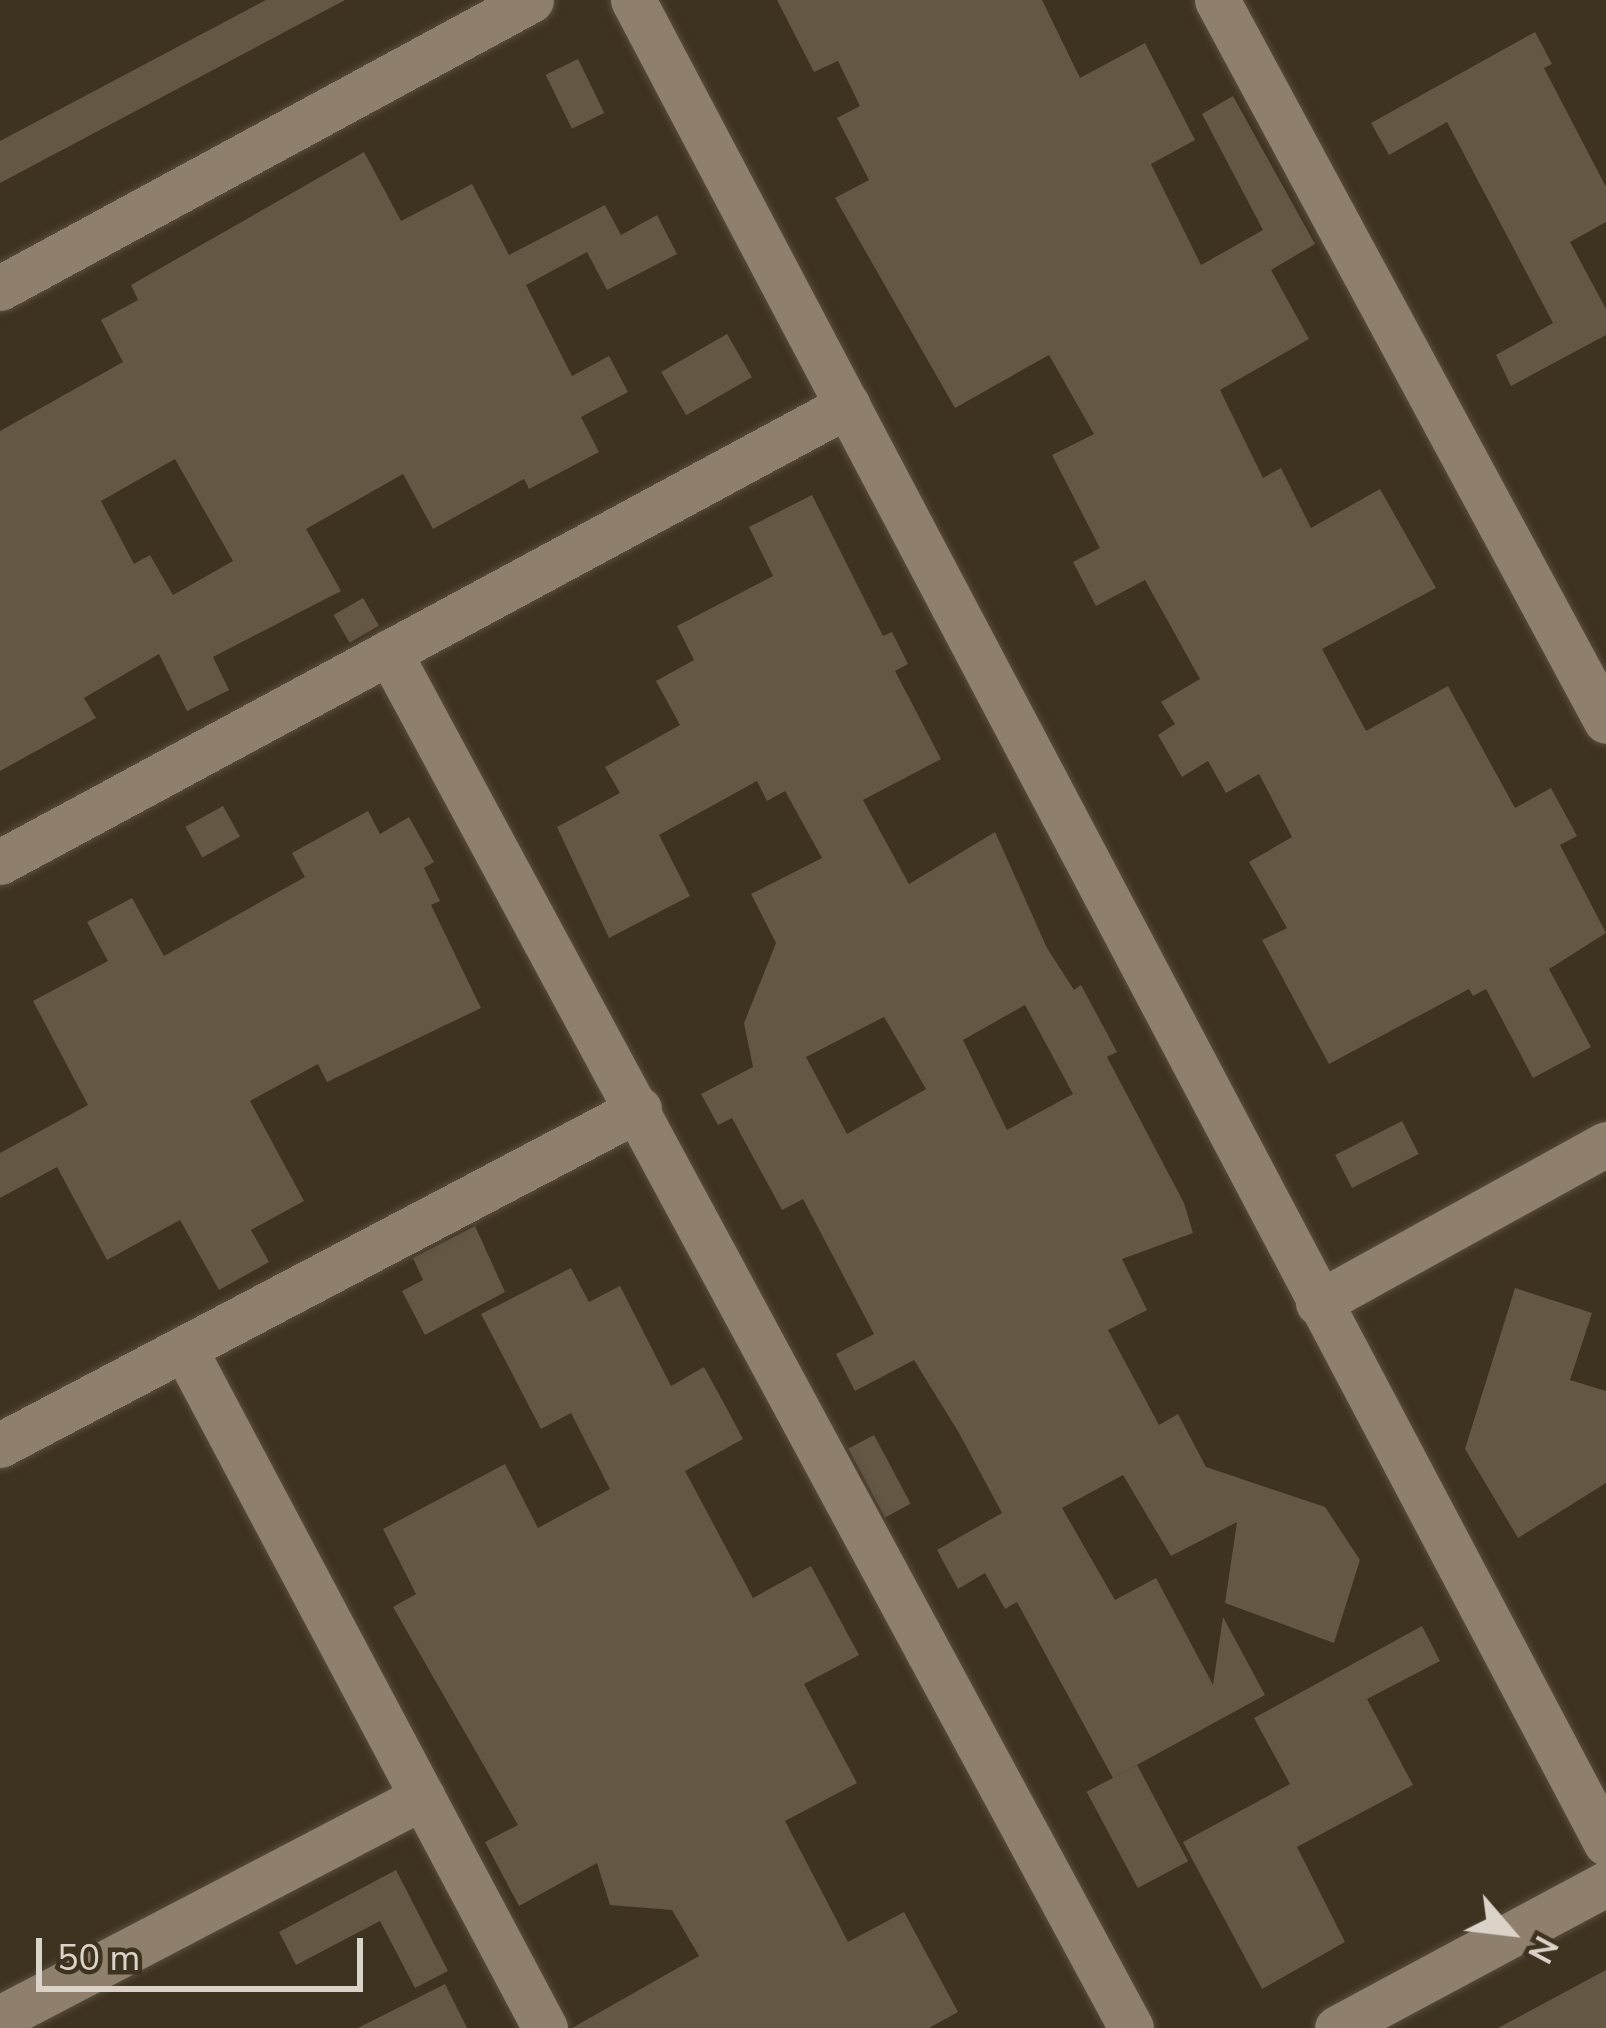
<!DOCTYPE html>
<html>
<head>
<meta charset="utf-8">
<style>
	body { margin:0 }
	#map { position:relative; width:1606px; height:2028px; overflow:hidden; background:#3e3220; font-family:"Nunito Sans",sans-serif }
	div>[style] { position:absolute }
	.building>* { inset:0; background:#645744; transform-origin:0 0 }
	.roads { filter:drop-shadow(0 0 3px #584d3e) drop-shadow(0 0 3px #584d3e) }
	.minor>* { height:45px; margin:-22.5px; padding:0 22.5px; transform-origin:22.5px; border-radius:22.5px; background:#8e806c }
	span { translate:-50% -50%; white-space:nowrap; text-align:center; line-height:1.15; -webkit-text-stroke:12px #3e3220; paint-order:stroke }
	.north { position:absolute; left:1450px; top:1872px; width:120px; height:120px; -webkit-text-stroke:9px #3e3220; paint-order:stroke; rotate:118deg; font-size:33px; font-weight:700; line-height:48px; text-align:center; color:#dbd3c8 }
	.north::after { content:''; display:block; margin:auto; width:42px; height:54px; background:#dbd3c8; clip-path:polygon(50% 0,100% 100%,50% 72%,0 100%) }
	.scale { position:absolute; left:36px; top:1938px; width:327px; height:54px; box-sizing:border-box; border:6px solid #dbd3c8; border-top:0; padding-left:15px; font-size:36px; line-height:42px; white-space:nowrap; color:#dbd3c8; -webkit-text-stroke:9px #3e3220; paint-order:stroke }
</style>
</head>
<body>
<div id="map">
	<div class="building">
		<i style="clip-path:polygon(266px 0,345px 0,0 183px,0 141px)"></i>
		<i style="clip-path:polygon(777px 0,1042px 0,1080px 78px,1145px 43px,1195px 140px,1151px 164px,1201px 265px,1263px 230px,1202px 114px,1233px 96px,1315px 244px,1271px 270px,1309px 339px,1220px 390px,1263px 478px,1281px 468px,1311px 528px,1380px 489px,1436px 588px,1322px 649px,1366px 731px,1448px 686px,1515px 808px,1551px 788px,1577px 836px,1560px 845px,1606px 933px,1549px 969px,1591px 1047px,1533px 1078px,1486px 989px,1473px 996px,1469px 989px,1329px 1064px,1262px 940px,1287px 928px,1249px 862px,1292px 837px,1259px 774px,1226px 793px,1208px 761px,1182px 777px,1158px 735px,1175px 724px,1161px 702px,1200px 679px,1145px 580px,1096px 606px,1073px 562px,1100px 548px,1052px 455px,1094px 434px,1049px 355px,955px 408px,835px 198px,869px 180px,837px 118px,860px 106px,838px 61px,814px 72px)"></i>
		<i style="clip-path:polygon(1535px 32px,1552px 64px,1544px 68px,1606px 187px,1606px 222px,1570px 242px,1606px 309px,1606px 335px,1511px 386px,1496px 355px,1553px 323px,1447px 122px,1389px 155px,1371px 123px)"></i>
		<i style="left:578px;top:59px;width:60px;height:36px;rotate:64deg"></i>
		<i style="clip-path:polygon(evenodd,364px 152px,401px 221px,472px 184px,509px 255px,605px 205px,621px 235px,657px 215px,677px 254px,607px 290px,587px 252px,526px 285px,572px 376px,609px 356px,628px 392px,581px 417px,599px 452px,529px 489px,524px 479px,433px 529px,403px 474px,306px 529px,341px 591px,213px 657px,229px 690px,187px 711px,159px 654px,84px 698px,96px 718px,0 771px,0 431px,123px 362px,101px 320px,138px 300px,131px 285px,364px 152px,175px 459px,233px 561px,173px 595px,150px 555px,134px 564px,101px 501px,175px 459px)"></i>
		<i style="left:727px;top:334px;width:50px;height:76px;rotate:60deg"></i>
		<i style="clip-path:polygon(evenodd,812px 495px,883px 636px,892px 632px,908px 664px,895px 671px,941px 759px,863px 800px,909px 884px,995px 832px,1047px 948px,1074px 990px,1081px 985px,1117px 1052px,1107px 1057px,1184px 1203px,1193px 1233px,1122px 1259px,1147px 1310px,1108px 1330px,1159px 1425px,1178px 1414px,1206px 1467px,1325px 1507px,1360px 1560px,1334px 1643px,1225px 1603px,1237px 1522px,1171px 1556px,1123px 1475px,1062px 1508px,1115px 1600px,1156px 1578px,1213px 1685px,1223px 1617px,1265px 1695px,1113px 1778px,1017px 1602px,1005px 1609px,985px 1573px,958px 1589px,937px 1550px,1002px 1513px,959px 1433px,914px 1360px,855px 1391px,836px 1354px,874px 1334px,803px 1199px,782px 1210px,732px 1118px,718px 1125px,701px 1094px,753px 1067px,744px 1023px,776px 943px,751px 894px,822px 858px,785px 791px,767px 801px,757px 781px,659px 835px,690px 896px,609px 938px,557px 827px,620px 793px,605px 767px,680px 725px,656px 681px,694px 660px,677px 626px,773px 576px,749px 527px,812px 495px,1025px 1005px,1073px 1094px,1007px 1130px,963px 1040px,1025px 1005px,812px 495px,884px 1017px,926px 1089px,847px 1134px,806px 1057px,884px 1017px)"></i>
		<i style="left:363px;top:598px;width:32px;height:34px;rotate:60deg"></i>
		<i style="left:223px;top:806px;width:35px;height:43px;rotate:61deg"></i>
		<i style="clip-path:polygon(368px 811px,380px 834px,409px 817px,434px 862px,424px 868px,440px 901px,431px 905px,481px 1008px,327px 1082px,318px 1064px,250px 1101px,304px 1201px,251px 1230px,269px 1262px,219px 1290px,180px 1220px,107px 1260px,57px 1167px,0 1198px,0 1153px,88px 1105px,33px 1001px,108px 961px,87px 922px,132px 898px,164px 956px,305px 877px,292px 853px)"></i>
		<i style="left:1402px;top:1121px;width:37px;height:75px;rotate:63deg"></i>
		<i style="clip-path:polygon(475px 1226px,505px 1292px,425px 1335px,402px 1291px,423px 1280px,413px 1258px)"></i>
		<i style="clip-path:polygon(571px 1268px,589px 1302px,620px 1286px,671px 1386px,704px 1367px,726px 1407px,743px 1439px,685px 1471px,753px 1598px,811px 1566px,859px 1655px,804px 1684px,857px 1783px,785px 1821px,848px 1942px,904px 1912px,958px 2012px,929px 2028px,572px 2028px,699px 1956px,672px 1910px,610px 1905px,597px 1863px,519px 1906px,485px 1842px,518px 1825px,393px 1607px,416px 1594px,383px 1529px,505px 1464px,538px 1528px,610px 1489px,571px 1413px,541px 1429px,481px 1314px)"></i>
		<i style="clip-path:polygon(1515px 1288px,1592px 1313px,1570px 1380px,1606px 1391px,1606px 1483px,1518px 1538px,1465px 1449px)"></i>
		<i style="left:874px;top:1435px;width:78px;height:29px;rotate:62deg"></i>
		<i style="clip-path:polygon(1422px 1626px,1440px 1661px,1367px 1699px,1413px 1785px,1297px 1847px,1345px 1942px,1262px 1989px,1183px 1842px,1290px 1784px,1254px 1718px)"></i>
		<i style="left:1137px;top:1765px;width:109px;height:57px;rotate:62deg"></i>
		<i style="clip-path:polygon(396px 1870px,448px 1971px,415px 1988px,380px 1921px,296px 1965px,279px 1932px)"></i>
		<i style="clip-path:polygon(1606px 1970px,1606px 2028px,1498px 2028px)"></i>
		<i style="clip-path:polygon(445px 1984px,467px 2028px,358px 2028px)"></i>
	</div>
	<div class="roads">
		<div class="minor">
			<i style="left:633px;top:0;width:2084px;rotate:62.17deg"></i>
			<i style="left:1217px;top:0;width:819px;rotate:61.65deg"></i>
			<i style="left:0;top:288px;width:604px;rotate:-28.47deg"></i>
			<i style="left:389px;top:652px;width:1563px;rotate:61.66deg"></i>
			<i style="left:0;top:862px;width:963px;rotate:-28.32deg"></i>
			<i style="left:1318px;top:1303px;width:329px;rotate:-28.9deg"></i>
			<i style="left:184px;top:1348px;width:770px;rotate:62.04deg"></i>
			<i style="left:0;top:1445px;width:722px;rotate:-27.74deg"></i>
			<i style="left:0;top:2018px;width:477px;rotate:-27.6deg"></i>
			<i style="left:1337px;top:2028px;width:305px;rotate:-28.2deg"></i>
		</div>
	</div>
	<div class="north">N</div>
	<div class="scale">50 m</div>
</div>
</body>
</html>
